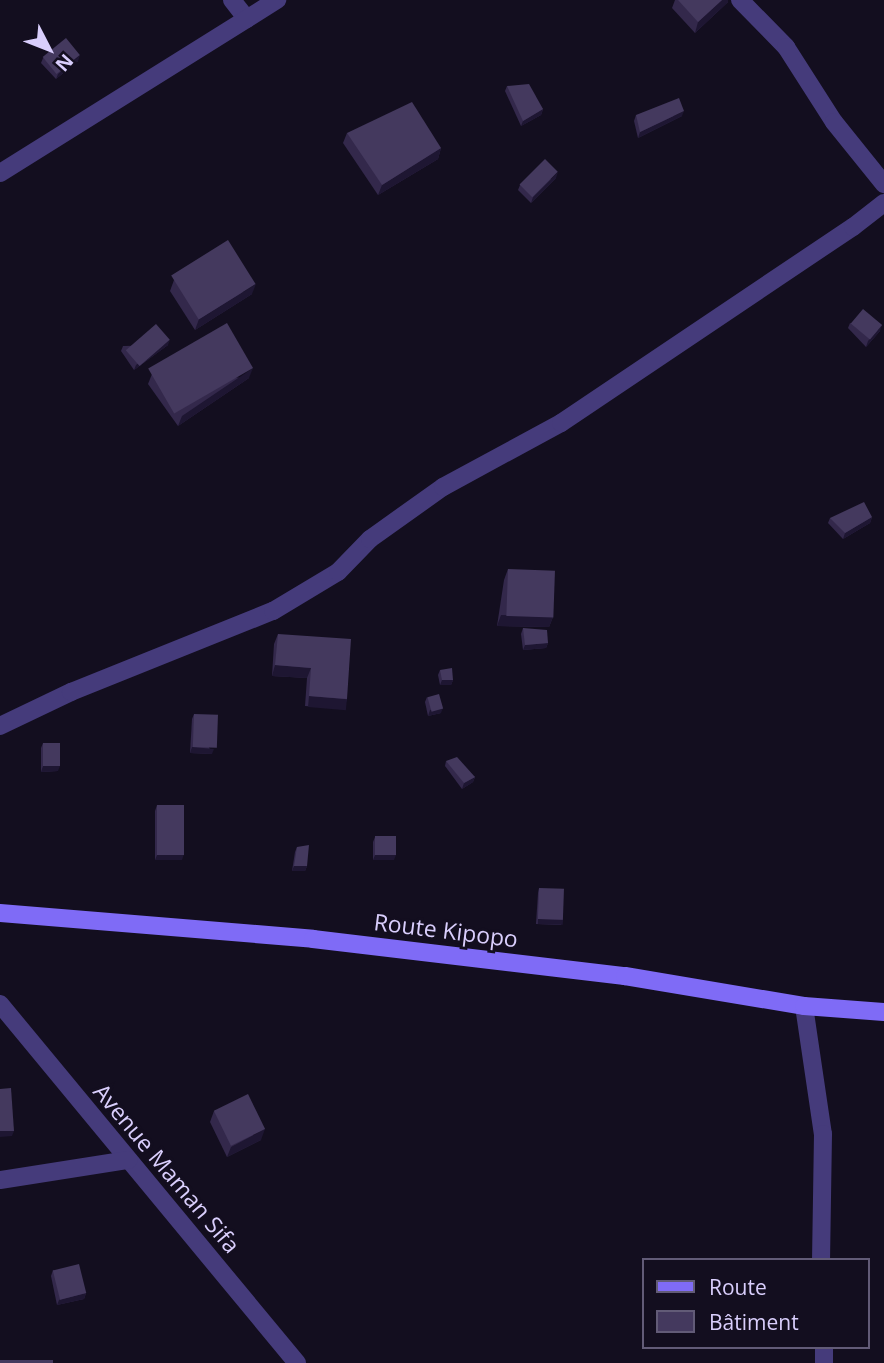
<!DOCTYPE html>
<html>
<head>
<meta charset="utf-8">
<style>
	body { margin:0 }
	#map { position:relative; width:884px; height:1363px; overflow:hidden; background:#130e1f; font-family:"Open Sans",sans-serif }
	div>[style] { position:absolute }
	.minor>* { height:18px; margin:-9px; padding:0 9px; transform-origin:9px; border-radius:9px; background:#453b7b }
	.secondary>* { height:18px; margin:-9px; padding:0 9px; transform-origin:9px; border-radius:9px; background:#7f6bf6 }
	.wall>* { inset:0; background:#33284b }
	.shaded-wall>* { inset:0; background:#1e1632; transform-origin:0 0 }
	.building>* { inset:0; background:#44395e; transform-origin:0 0 }
	span { translate:-50% -50%; white-space:nowrap; text-align:center; line-height:1.15; -webkit-text-stroke:6px #130e1f; paint-order:stroke }
	.street-label { font-size:23px; color:#d9cefc }
	.legend { position:absolute; left:642px; top:1258px; width:228px; height:91px; box-sizing:border-box; background:#130e1f; border:2px solid #625b77; margin:0; padding:9px 12px; list-style:none; font-size:21px; color:#d9cefc }
	.legend li { display:flex; align-items:center; gap:14px; height:35px }
	.legend b { width:35px; border:2px solid #625b77 }
	.north { position:absolute; left:14px; top:14px; width:70px; height:70px; -webkit-text-stroke:5px #130e1f; paint-order:stroke; rotate:132deg; font-size:19px; font-weight:700; line-height:28px; text-align:center; color:#d9cefc }
	.north::after { content:''; display:block; margin:auto; width:24px; height:32px; background:#d9cefc; clip-path:polygon(50% 0,100% 100%,50% 72%,0 100%) }
</style>
</head>
<body>
<div id="map">
	<div class="minor">
		<i style="left:232px;top:0;width:24px;rotate:52deg"></i>
		<i style="left:740px;top:0;width:66px;rotate:45.6deg"></i>
		<i style="left:786px;top:47px;width:89px;rotate:57.4deg"></i>
		<i style="left:834px;top:122px;width:80px;rotate:51.1deg"></i>
		<i style="left:0;top:173px;width:327px;rotate:-32deg"></i>
		<i style="left:0;top:726px;width:79px;rotate:-25.6deg"></i>
		<i style="left:71px;top:692px;width:218px;rotate:-21.9deg"></i>
		<i style="left:273px;top:611px;width:76px;rotate:-31deg"></i>
		<i style="left:338px;top:572px;width:46px;rotate:-45.9deg"></i>
		<i style="left:370px;top:539px;width:90px;rotate:-35.5deg"></i>
		<i style="left:443px;top:487px;width:134px;rotate:-28.5deg"></i>
		<i style="left:561px;top:423px;width:352px;rotate:-33.9deg"></i>
		<i style="left:853px;top:227px;width:39px;rotate:-38deg"></i>
		<i style="left:0;top:1004px;width:466px;rotate:50.4deg"></i>
		<i style="left:804px;top:1006px;width:129px;rotate:81.6deg"></i>
		<i style="left:823px;top:1134px;width:126px;rotate:90.9deg"></i>
		<i style="left:0;top:1180px;width:130px;rotate:-8.9deg"></i>
		<i style="left:824px;top:1347px;width:16px;rotate:90deg"></i>
	</div>
	<div class="secondary">
		<i style="left:0;top:913px;width:314px;rotate:4.7deg"></i>
		<i style="left:313px;top:939px;width:314px;rotate:6.8deg"></i>
		<i style="left:625px;top:976px;width:181px;rotate:9.5deg"></i>
		<i style="left:804px;top:1006px;width:80px;rotate:4.3deg"></i>
	</div>
	<div class="wall">
		<i style="clip-path:polygon(675px 0,728px 0,728px 2px,695px 33px,672px 8px)"></i>
		<i style="clip-path:polygon(43px 58px,78px 61px,56px 79px,41px 63px)"></i>
		<i style="clip-path:polygon(507px 86px,543px 109px,541px 115px,521px 126px,505px 91px)"></i>
		<i style="clip-path:polygon(636px 115px,682px 116px,638px 138px,634px 121px)"></i>
		<i style="clip-path:polygon(347px 133px,441px 148px,438px 159px,378px 195px,343px 143px)"></i>
		<i style="clip-path:polygon(556px 178px,531px 203px,518px 190px,520px 185px)"></i>
		<i style="clip-path:polygon(174px 280px,252px 294px,195px 330px,170px 291px)"></i>
		<i style="clip-path:polygon(850px 323px,880px 331px,866px 347px,848px 328px)"></i>
		<i style="clip-path:polygon(168px 345px,134px 370px,121px 351px,123px 346px)"></i>
		<i style="clip-path:polygon(152px 374px,249px 378px,178px 426px,148px 384px)"></i>
		<i style="clip-path:polygon(872px 517px,870px 523px,843px 539px,828px 523px,830px 518px)"></i>
		<i style="clip-path:polygon(508px 569px,553px 617px,549px 627px,497px 626px,504px 580px)"></i>
		<i style="clip-path:polygon(523px 628px,548px 643px,546px 648px,523px 650px,521px 634px)"></i>
		<i style="clip-path:polygon(278px 634px,347px 699px,344px 709px,305px 706px,307px 678px,272px 676px,274px 644px)"></i>
		<i style="clip-path:polygon(440px 670px,453px 680px,451px 685px,440px 685px,438px 675px)"></i>
		<i style="clip-path:polygon(427px 697px,441px 713px,428px 716px,425px 702px)"></i>
		<i style="clip-path:polygon(194px 714px,212px 754px,190px 753px,192px 719px)"></i>
		<i style="clip-path:polygon(43px 743px,58px 771px,41px 772px,41px 748px)"></i>
		<i style="clip-path:polygon(446px 761px,475px 777px,473px 782px,462px 789px,445px 766px)"></i>
		<i style="clip-path:polygon(157px 805px,182px 860px,155px 860px,155px 811px)"></i>
		<i style="clip-path:polygon(375px 837px,394px 860px,373px 860px,373px 842px)"></i>
		<i style="clip-path:polygon(297px 847px,307px 866px,305px 871px,292px 871px,295px 852px)"></i>
		<i style="clip-path:polygon(539px 888px,563px 920px,561px 925px,536px 924px,538px 893px)"></i>
		<i style="clip-path:polygon(214px 1111px,261px 1140px,227px 1157px,210px 1122px)"></i>
		<i style="clip-path:polygon(53px 1270px,86px 1293px,84px 1299px,57px 1305px,51px 1276px)"></i>
	</div>
	<div class="shaded-wall">
		<i style="clip-path:polygon(722px 0,728px 0,728px 2px,695px 33px,698px 22px)"></i>
		<i style="clip-path:polygon(80px 55px,78px 61px,56px 79px,58px 74px)"></i>
		<i style="clip-path:polygon(543px 109px,541px 115px,521px 126px,523px 121px)"></i>
		<i style="clip-path:polygon(684px 111px,682px 116px,638px 138px,640px 132px)"></i>
		<i style="clip-path:polygon(441px 148px,438px 159px,378px 195px,382px 185px)"></i>
		<i style="clip-path:polygon(558px 172px,556px 178px,531px 203px,533px 197px)"></i>
		<i style="clip-path:polygon(256px 284px,252px 294px,195px 330px,199px 319px)"></i>
		<i style="clip-path:polygon(882px 325px,880px 331px,866px 347px,868px 341px)"></i>
		<i style="clip-path:polygon(170px 340px,168px 345px,134px 370px,136px 365px)"></i>
		<i style="clip-path:polygon(253px 368px,249px 378px,178px 426px,182px 416px)"></i>
		<i style="clip-path:polygon(872px 517px,870px 523px,843px 539px,845px 533px)"></i>
		<i style="clip-path:polygon(501px 615px,553px 617px,549px 627px,497px 626px)"></i>
		<i style="clip-path:polygon(548px 643px,546px 648px,523px 650px,525px 645px)"></i>
		<i style="clip-path:polygon(275px 665px,311px 668px,307px 678px,272px 676px)"></i>
		<i style="clip-path:polygon(442px 680px,453px 680px,451px 685px,440px 685px)"></i>
		<i style="left:309px;top:696px;width:38px;height:11px;rotate:5deg"></i>
		<i style="clip-path:polygon(443px 708px,441px 713px,428px 716px,430px 710px)"></i>
		<i style="clip-path:polygon(192px 747px,214px 749px,212px 754px,190px 753px)"></i>
		<i style="clip-path:polygon(43px 766px,60px 766px,58px 771px,41px 772px)"></i>
		<i style="clip-path:polygon(475px 777px,473px 782px,462px 789px,464px 783px)"></i>
		<i style="clip-path:polygon(184px 854px,182px 860px,155px 860px,157px 855px)"></i>
		<i style="clip-path:polygon(375px 855px,396px 855px,394px 860px,373px 860px)"></i>
		<i style="clip-path:polygon(294px 866px,307px 866px,305px 871px,292px 871px)"></i>
		<i style="left:538px;top:919px;width:25px;height:5px;rotate:2deg"></i>
		<i style="clip-path:polygon(265px 1129px,261px 1140px,227px 1157px,231px 1147px)"></i>
		<i style="clip-path:polygon(0 1131px,14px 1131px,12px 1136px,0 1137px)"></i>
		<i style="clip-path:polygon(86px 1293px,84px 1299px,57px 1305px,59px 1300px)"></i>
	</div>
	<div class="building">
		<i style="clip-path:polygon(678px 0,722px 0,698px 22px)"></i>
		<i style="left:66px;top:38px;width:22px;height:30px;rotate:51deg"></i>
		<i style="clip-path:polygon(529px 84px,543px 109px,523px 121px,507px 86px)"></i>
		<i style="clip-path:polygon(679px 98px,684px 111px,640px 132px,636px 115px)"></i>
		<i style="clip-path:polygon(412px 102px,441px 148px,382px 185px,347px 133px)"></i>
		<i style="left:545px;top:159px;width:18px;height:36px;rotate:45deg"></i>
		<i style="left:228px;top:240px;width:52px;height:67px;rotate:58deg"></i>
		<i style="left:863px;top:309px;width:25px;height:19px;rotate:40deg"></i>
		<i style="left:227px;top:323px;width:52px;height:91px;rotate:60deg"></i>
		<i style="left:156px;top:324px;width:21px;height:40px;rotate:49deg"></i>
		<i style="clip-path:polygon(864px 502px,872px 517px,845px 533px,830px 518px)"></i>
		<i style="left:508px;top:569px;width:47px;height:47px;rotate:2deg"></i>
		<i style="clip-path:polygon(523px 628px,547px 630px,548px 643px,525px 645px)"></i>
		<i style="clip-path:polygon(278px 634px,351px 639px,347px 699px,309px 696px,311px 668px,275px 665px)"></i>
		<i style="clip-path:polygon(452px 668px,453px 680px,442px 680px,440px 670px)"></i>
		<i style="left:439px;top:694px;width:15px;height:12px;rotate:74deg"></i>
		<i style="left:194px;top:714px;width:24px;height:33px;rotate:2deg"></i>
		<i style="left:43px;top:743px;width:17px;height:23px"></i>
		<i style="clip-path:polygon(457px 757px,475px 777px,464px 783px,446px 761px)"></i>
		<i style="left:157px;top:805px;width:27px;height:50px"></i>
		<i style="left:396px;top:836px;width:19px;height:21px;rotate:90deg"></i>
		<i style="clip-path:polygon(309px 845px,307px 866px,294px 866px,297px 847px)"></i>
		<i style="left:539px;top:888px;width:25px;height:31px;rotate:2deg"></i>
		<i style="clip-path:polygon(11px 1088px,14px 1131px,0 1131px,0 1089px)"></i>
		<i style="left:248px;top:1094px;width:39px;height:38px;rotate:64deg"></i>
		<i style="left:79px;top:1264px;width:30px;height:27px;rotate:76deg"></i>
		<i style="left:0;top:1360px;width:53px;height:3px"></i>
	</div>
	<div class="street-label">
		<span style="left:446px;top:930px;rotate:7deg">Route Kipopo</span>
		<span style="left:167px;top:1168px;rotate:50deg">Avenue Maman Sifa</span>
	</div>
	<ul class="legend">
	<li><b style="height:9px;background:#7f6bf6"></b>Route</li>
	<li><b style="height:19px;background:#44395e"></b>Bâtiment</li>
	</ul>
	<div class="north">N</div>
</div>
</body>
</html>
